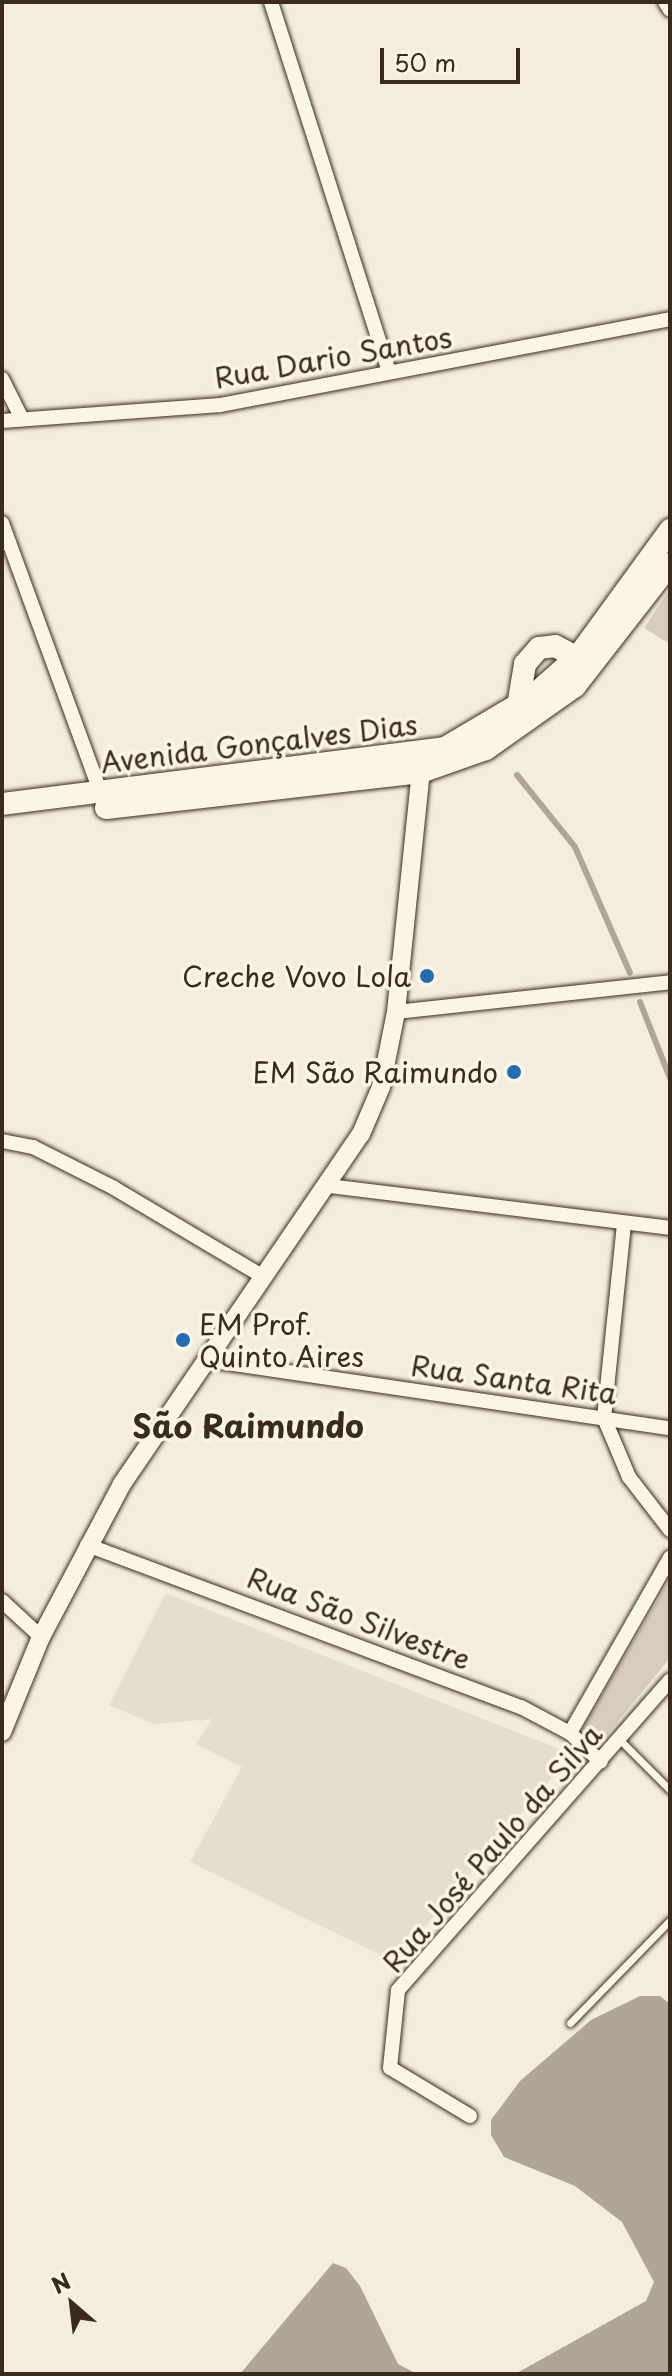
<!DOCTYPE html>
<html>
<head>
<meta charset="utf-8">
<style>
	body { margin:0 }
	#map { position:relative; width:672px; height:2376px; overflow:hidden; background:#f4eddd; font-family:"Playpen Sans",sans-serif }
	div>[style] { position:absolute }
	.built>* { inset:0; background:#e5ddce }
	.green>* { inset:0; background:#d6cdbd }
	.water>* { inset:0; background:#b0a596 }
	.stream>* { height:6px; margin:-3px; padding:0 3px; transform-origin:3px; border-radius:3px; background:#b0a596 }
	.roads { filter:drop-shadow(0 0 2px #3b2a1e) drop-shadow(0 0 2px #3b2a1e) }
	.service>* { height:7px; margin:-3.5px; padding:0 3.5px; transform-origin:3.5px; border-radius:3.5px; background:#fcf5e5 }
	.minor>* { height:14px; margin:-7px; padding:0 7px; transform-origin:7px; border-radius:7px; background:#fcf5e5 }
	.tertiary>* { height:18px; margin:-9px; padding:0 9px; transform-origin:9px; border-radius:9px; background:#fcf5e5 }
	.secondary>* { height:22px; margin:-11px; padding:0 11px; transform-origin:11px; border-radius:11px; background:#fcf5e5 }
	.dots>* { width:22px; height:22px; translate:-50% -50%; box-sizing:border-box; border:4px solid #fcf5e5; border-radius:50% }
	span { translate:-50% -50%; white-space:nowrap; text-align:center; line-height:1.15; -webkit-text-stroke:7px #fcf5e5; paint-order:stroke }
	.street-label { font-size:28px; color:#3b2a1e }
	.poi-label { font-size:28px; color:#3b2a1e }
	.right { translate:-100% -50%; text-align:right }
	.left { translate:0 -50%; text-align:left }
	.quarter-label { font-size:32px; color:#3b2a1e; font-weight:700 }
	.frame { position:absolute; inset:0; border:4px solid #3b2a1e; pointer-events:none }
	.north { position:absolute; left:32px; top:2264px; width:80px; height:80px; -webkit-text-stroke:6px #fcf5e5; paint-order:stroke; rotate:332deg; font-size:22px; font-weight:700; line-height:32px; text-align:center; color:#3b2a1e }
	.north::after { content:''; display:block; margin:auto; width:28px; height:36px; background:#3b2a1e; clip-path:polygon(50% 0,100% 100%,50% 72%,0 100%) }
	.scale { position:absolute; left:380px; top:48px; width:140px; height:36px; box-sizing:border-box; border:4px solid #3b2a1e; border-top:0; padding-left:10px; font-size:24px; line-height:28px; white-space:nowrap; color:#3b2a1e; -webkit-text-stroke:6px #fcf5e5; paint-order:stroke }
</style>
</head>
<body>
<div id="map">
	<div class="built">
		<i style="clip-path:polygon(166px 1593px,572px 1754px,395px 1962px,190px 1862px,242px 1767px,196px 1744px,212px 1719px,154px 1724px,109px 1705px)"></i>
	</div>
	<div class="green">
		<i style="clip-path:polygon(670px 589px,670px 644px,644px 628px)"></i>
		<i style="clip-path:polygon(670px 1579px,670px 1658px,600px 1743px,582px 1729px)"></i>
	</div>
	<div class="water">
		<i style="clip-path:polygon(640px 1996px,660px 1996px,670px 2004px,670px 2374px,515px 2374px,646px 2301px,654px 2282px,622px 2222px,575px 2186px,504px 2157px,491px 2135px,491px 2120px,520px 2081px,591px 2020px)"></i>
		<i style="clip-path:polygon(333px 2263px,346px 2268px,360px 2286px,398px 2364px,417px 2374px,240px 2374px)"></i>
	</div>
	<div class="stream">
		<i style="left:517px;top:775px;width:92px;rotate:51.1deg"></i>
		<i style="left:575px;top:847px;width:137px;rotate:66.4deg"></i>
		<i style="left:640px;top:1002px;width:82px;rotate:68.5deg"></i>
	</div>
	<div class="roads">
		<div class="service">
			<i style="left:621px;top:1741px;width:69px;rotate:45deg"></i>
			<i style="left:570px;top:2023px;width:144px;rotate:-45.8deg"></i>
		</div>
		<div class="minor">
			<i style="left:271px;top:2px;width:387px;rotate:72.3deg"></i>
			<i style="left:665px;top:2px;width:9px;rotate:58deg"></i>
			<i style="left:2px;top:379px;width:45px;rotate:63.4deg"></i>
			<i style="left:2px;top:421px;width:219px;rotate:-4.2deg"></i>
			<i style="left:220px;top:405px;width:458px;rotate:-10.8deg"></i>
			<i style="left:2px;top:523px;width:292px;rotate:69.9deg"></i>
			<i style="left:396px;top:1012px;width:276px;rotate:-6.2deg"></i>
			<i style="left:2px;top:1141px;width:32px;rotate:11deg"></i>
			<i style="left:33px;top:1147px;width:91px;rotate:26.8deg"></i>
			<i style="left:114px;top:1188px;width:174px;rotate:30.7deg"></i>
			<i style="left:329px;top:1186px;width:344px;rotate:7deg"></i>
			<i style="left:624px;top:1224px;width:195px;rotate:95.9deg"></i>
			<i style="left:604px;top:1418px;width:64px;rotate:67deg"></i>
			<i style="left:629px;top:1477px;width:67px;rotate:52.3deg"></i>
			<i style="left:207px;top:1360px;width:468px;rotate:8.4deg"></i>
			<i style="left:87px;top:1545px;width:463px;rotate:20.5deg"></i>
			<i style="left:521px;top:1707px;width:55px;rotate:28deg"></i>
			<i style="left:570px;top:1733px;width:42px;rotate:43.1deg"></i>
			<i style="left:2px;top:1601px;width:53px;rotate:42.7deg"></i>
			<i style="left:570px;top:1733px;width:202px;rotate:-60.3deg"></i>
			<i style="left:470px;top:2116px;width:93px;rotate:-149deg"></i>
			<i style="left:390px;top:2068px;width:78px;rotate:-84.1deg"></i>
			<i style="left:398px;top:1990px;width:412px;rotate:-48.7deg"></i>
		</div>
		<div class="tertiary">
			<i style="left:2px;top:1732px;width:103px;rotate:-67.7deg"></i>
			<i style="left:41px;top:1637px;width:173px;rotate:-62.1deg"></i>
			<i style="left:122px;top:1484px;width:424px;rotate:-55.7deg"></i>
			<i style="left:361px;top:1134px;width:51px;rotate:-66.9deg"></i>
			<i style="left:381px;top:1087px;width:76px;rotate:-78.7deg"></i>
			<i style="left:396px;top:1012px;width:241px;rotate:-84.1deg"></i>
		</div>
		<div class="secondary">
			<i style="left:518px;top:706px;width:43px;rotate:-80.5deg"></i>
			<i style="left:525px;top:664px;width:21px;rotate:-49deg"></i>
			<i style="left:539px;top:648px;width:16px;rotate:-7deg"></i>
			<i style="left:555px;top:646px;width:15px;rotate:28deg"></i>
			<i style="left:568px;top:653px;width:24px;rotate:85deg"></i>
			<i style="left:2px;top:804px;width:447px;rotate:-7.2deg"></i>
			<i style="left:445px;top:748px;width:102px;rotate:-30.6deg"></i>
			<i style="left:533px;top:696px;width:62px;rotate:-41.7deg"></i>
			<i style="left:579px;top:655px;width:155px;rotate:-53.9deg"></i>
			<i style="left:106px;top:808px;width:317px;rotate:-6.5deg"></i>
			<i style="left:421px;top:772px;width:69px;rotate:-19.5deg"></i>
			<i style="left:486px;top:749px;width:109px;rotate:-35.3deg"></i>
			<i style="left:575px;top:686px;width:155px;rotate:-52.1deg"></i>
		</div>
	</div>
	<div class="dots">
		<i style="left:427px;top:976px;background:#1f6fb2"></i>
		<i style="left:514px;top:1072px;background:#1f6fb2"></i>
		<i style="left:183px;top:1340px;background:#1f6fb2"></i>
	</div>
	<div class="street-label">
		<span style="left:333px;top:357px;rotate:-10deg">Rua Dario Santos</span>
		<span style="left:259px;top:743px;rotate:-7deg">Avenida Gonçalves Dias</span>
		<span style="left:514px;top:1379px;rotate:8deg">Rua Santa Rita</span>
		<span style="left:359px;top:1618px;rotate:21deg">Rua São Silvestre</span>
		<span style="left:492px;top:1848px;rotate:-49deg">Rua José Paulo da Silva</span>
	</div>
	<div class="poi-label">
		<span class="right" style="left:411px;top:976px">Creche Vovo Lola</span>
		<span class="right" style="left:498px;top:1072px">EM São Raimundo</span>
		<span class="left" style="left:199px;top:1340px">EM Prof.<br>Quinto Aires</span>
	</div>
	<div class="quarter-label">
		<span style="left:248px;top:1425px">São Raimundo</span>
	</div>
	<div class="frame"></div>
	<div class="north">N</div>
	<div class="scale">50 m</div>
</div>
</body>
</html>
